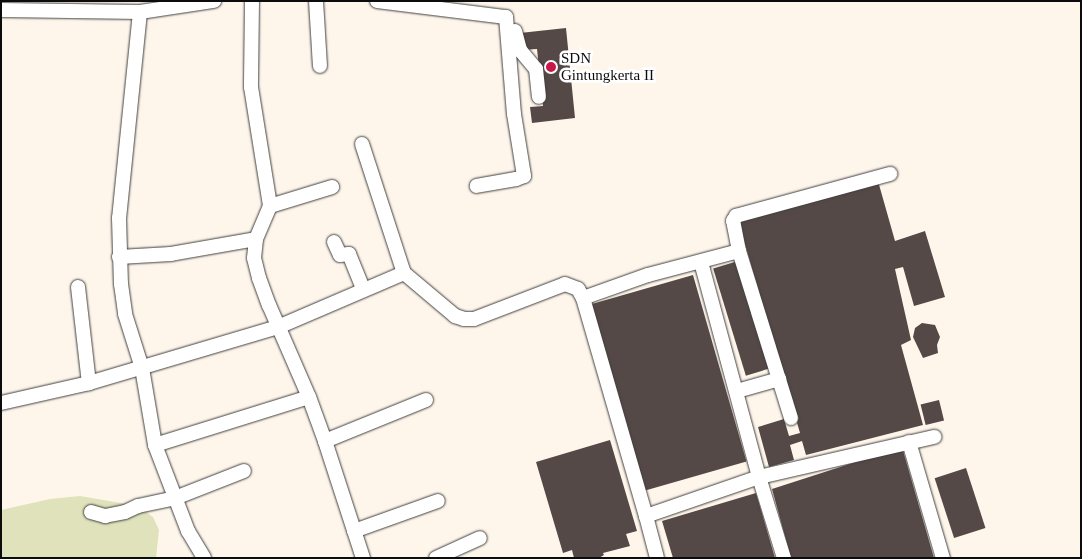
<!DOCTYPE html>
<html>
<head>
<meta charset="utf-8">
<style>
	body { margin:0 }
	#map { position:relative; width:1082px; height:559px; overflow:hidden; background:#fff6eb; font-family:Georgia,serif }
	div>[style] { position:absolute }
	.cemetery>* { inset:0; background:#dfe2ba }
	.building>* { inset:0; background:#554947; transform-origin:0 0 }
	.roads { filter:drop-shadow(0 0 1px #3f3f3f) drop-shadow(0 0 1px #3f3f3f) }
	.minor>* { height:14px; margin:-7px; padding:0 7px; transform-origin:7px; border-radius:7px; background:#fff }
	.dots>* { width:14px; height:14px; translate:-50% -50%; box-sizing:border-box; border:2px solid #fff; border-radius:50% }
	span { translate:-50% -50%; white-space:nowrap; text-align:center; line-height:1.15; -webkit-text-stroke:5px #fff; paint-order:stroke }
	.poi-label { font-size:15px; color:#0c0c0c }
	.left { translate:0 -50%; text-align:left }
	.frame { position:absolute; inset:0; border:2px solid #0c0c0c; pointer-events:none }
</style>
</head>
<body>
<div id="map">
	<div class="cemetery">
		<i style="clip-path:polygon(80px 496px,138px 506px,153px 517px,159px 530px,156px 558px,1px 558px,1px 510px,50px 499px)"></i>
	</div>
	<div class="building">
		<i style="clip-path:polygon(566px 28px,575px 118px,532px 123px,530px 107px,543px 106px,537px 49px,522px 50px,520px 33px)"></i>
		<i style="clip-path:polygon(878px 181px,895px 241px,925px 231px,945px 297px,914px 306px,903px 267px,895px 269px,911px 340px,901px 345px,923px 425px,806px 455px,802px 441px,790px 445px,794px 460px,769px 467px,758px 427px,784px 419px,789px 436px,800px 433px,738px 220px)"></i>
		<i style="left:738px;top:261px;width:112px;height:26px;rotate:73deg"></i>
		<i style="left:693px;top:275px;width:194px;height:108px;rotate:74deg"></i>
		<i style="clip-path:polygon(922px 323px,935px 325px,940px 337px,937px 345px,938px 353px,923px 358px,913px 337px,915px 328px)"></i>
		<i style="left:939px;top:400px;width:21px;height:19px;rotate:76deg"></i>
		<i style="clip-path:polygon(610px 440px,637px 531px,626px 534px,630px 546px,603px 553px,604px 555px,599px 558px,574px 558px,572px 550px,563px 553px,536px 462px)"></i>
		<i style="clip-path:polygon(902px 447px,934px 558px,791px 558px,772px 489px)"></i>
		<i style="left:966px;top:468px;width:63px;height:33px;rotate:72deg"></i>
		<i style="clip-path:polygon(756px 493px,775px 558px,673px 558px,662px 521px)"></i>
	</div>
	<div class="roads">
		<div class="minor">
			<i style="left:252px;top:1px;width:86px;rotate:90.7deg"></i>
			<i style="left:251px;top:87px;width:121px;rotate:80.9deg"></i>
			<i style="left:270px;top:206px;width:36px;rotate:113deg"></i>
			<i style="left:256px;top:239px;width:19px;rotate:96deg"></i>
			<i style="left:254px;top:258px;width:21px;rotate:76deg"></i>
			<i style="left:259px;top:278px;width:29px;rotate:70deg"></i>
			<i style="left:269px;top:305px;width:100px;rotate:66.5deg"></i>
			<i style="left:309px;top:397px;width:47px;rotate:70deg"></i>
			<i style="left:325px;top:441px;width:123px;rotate:72deg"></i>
			<i style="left:316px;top:1px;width:65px;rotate:86.5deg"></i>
			<i style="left:377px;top:1px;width:130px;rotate:7.1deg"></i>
			<i style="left:506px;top:17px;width:97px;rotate:85.3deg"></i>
			<i style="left:514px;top:114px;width:63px;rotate:80.8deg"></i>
			<i style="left:524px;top:176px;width:9px;rotate:159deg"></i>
			<i style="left:516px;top:179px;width:40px;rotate:170deg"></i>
			<i style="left:1px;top:10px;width:139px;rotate:0.8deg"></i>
			<i style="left:140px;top:12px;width:75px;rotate:-8.5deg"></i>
			<i style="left:140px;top:12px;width:207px;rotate:95.8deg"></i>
			<i style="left:119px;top:218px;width:66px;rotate:88.3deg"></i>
			<i style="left:121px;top:284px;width:30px;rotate:82deg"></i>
			<i style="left:125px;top:314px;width:57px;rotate:72.5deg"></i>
			<i style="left:142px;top:368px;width:78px;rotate:80.4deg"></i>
			<i style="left:155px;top:445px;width:92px;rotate:69deg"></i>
			<i style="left:188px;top:531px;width:31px;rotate:59deg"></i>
			<i style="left:515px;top:31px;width:20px;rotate:75deg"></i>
			<i style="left:520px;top:50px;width:25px;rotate:50deg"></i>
			<i style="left:536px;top:69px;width:28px;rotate:84deg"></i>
			<i style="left:362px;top:144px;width:136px;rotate:72deg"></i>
			<i style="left:404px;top:273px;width:67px;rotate:40.1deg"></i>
			<i style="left:455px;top:316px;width:9px;rotate:18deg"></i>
			<i style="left:464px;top:319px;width:10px"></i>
			<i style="left:474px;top:319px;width:97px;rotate:-21deg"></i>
			<i style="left:565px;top:284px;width:14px;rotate:21deg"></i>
			<i style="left:578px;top:289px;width:10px;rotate:61deg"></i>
			<i style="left:583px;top:298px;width:69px;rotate:-19.5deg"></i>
			<i style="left:648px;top:275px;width:94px;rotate:-14.8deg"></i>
			<i style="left:739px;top:251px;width:31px;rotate:-101deg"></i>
			<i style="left:733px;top:221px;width:6px;rotate:-59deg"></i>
			<i style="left:736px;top:216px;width:160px;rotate:-15.3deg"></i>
			<i style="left:270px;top:206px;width:65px;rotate:-17deg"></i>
			<i style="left:334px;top:242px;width:14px;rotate:65deg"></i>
			<i style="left:340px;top:255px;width:9px;rotate:-6deg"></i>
			<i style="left:349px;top:254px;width:38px;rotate:68deg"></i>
			<i style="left:739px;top:251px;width:175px;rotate:72.7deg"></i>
			<i style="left:119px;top:257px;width:52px;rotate:-3.3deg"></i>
			<i style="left:171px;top:254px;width:86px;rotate:-10deg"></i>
			<i style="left:78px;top:287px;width:97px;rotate:83.5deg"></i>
			<i style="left:583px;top:298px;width:227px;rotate:73.9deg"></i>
			<i style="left:646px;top:516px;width:120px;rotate:-19deg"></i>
			<i style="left:759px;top:477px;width:223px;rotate:-105.1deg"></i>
			<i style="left:737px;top:391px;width:44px;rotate:-15.9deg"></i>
			<i style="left:1px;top:403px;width:90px;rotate:-12.8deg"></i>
			<i style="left:89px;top:383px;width:197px;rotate:-16.5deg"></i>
			<i style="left:278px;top:327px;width:137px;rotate:-23.2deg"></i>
			<i style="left:325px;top:441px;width:109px;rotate:-22.1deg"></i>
			<i style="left:909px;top:442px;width:121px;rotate:73.7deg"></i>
			<i style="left:155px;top:445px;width:161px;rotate:-17.3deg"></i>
			<i style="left:91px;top:512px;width:15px;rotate:16deg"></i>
			<i style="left:105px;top:516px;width:20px;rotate:-11deg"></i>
			<i style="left:125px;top:512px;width:14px;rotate:-25deg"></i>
			<i style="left:138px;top:506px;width:38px;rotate:-12deg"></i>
			<i style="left:175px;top:498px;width:74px;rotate:-21.4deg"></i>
			<i style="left:646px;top:516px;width:43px;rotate:75.3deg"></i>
			<i style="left:354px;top:531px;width:89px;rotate:-19.7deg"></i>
			<i style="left:436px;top:558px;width:48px;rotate:-24.4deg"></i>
			<i style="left:784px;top:558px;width:85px;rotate:-107.2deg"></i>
			<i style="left:759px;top:477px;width:180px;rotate:-12.9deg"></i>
		</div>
	</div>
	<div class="dots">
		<i style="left:551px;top:67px;background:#c81849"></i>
	</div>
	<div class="poi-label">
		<span class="left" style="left:561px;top:67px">SDN<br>Gintungkerta II</span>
	</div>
	<div class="frame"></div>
</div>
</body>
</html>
